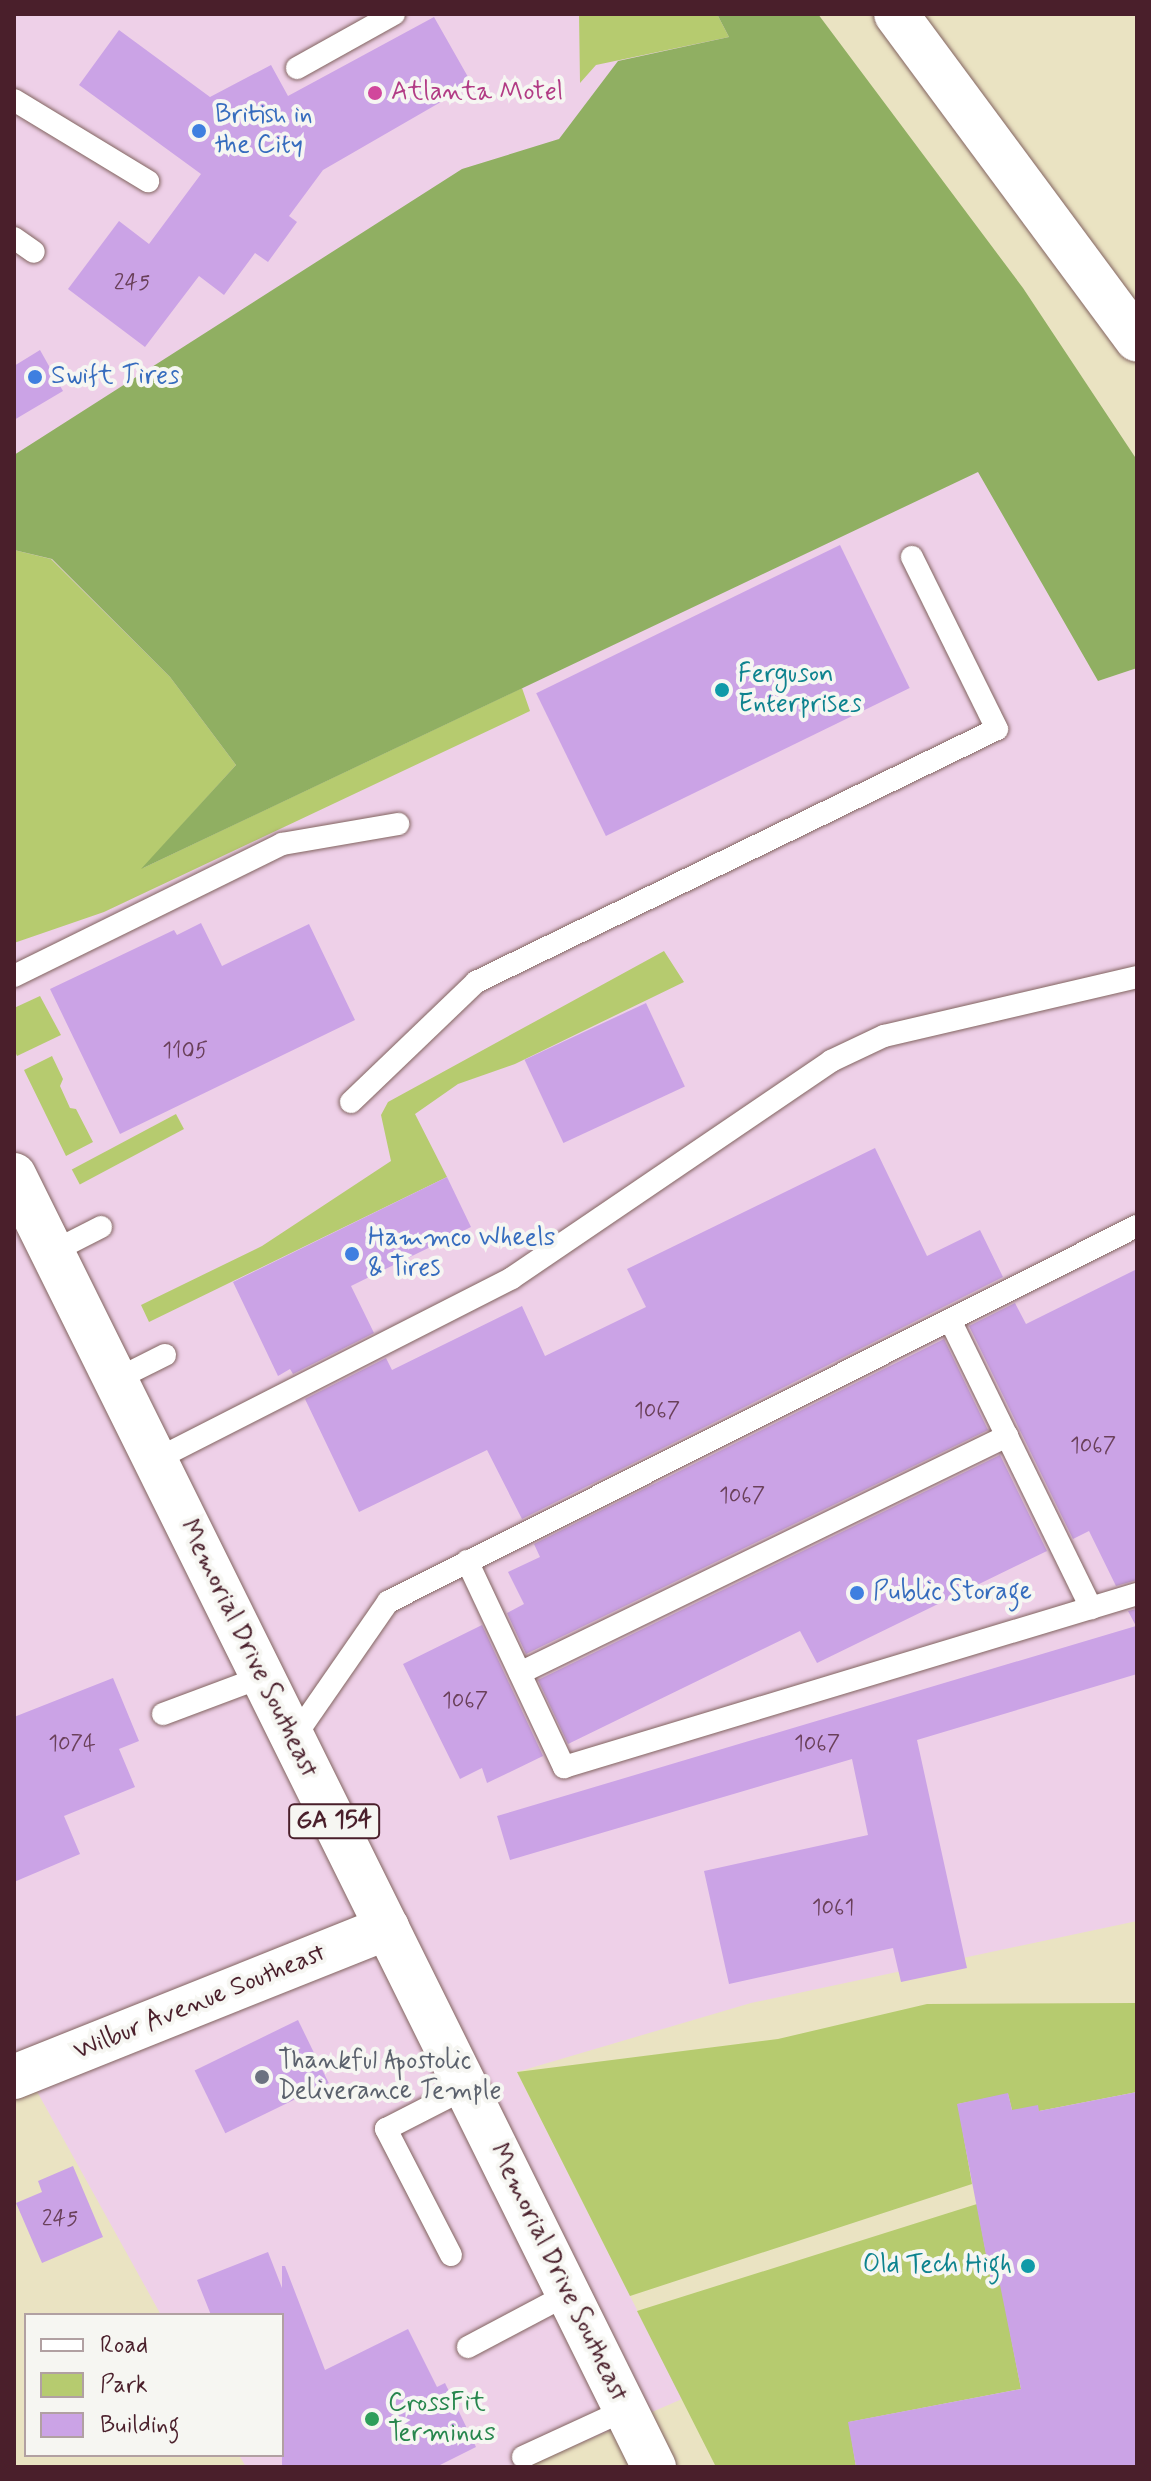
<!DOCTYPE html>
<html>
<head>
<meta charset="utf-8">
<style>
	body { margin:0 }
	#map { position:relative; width:1151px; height:2481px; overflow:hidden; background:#eae3c2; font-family:Mynerve,sans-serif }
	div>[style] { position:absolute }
	.built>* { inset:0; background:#eed0e8 }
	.green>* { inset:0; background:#b6cb6f; transform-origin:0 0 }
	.forest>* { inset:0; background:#90af62 }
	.building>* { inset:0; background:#cba3e6; transform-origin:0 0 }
	.roads { filter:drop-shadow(0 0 2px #826460) drop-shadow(0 0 2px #826460) }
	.lane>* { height:22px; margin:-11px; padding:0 11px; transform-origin:11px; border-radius:11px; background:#fff }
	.street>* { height:44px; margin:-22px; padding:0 22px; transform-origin:22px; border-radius:22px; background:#fff }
	.primary>* { height:44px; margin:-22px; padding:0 22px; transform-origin:22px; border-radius:22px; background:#fff }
	.highway>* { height:44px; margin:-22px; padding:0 22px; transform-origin:22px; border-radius:22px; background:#fff }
	.dots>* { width:22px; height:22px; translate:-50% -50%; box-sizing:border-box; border:4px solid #f6f6f2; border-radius:50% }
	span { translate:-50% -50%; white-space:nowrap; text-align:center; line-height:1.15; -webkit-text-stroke:8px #f6f6f2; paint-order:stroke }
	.number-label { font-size:22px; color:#6a405a }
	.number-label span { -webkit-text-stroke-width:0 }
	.shield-label span { padding:2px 6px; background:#f6f6f2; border:2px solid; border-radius:6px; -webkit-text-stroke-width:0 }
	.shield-label { font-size:24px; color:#4a1f2b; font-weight:700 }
	.hotel-label { font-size:26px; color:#b23c85 }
	.left { translate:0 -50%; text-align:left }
	.shop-label { font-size:26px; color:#366cbe }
	.culture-label { font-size:26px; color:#0d838f }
	.right { translate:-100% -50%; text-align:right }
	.street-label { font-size:26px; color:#4a1f2b }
	.worship-label { font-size:26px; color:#5b616d }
	.leisure-label { font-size:26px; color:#27864d }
	.frame { position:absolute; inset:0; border:16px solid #4a1f2b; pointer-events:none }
	.legend { position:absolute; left:24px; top:2313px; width:260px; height:144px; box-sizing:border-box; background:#f6f6f2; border:2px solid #b1a0a2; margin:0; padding:10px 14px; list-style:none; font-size:24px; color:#4a1f2b }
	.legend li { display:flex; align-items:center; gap:16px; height:40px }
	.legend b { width:40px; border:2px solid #b1a0a2 }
</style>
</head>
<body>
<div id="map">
	<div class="built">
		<i style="clip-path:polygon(14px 14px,805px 14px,1137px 484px,1137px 1921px,751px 2003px,517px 2072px,682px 2399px,526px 2467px,246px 2467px,239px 2455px,282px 2455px,282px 2315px,161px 2315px,14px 2050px)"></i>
	</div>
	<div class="green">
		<i style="clip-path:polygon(579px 14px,717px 14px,729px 37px,596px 65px,580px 83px)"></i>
		<i style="clip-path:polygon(14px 550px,51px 559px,170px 677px,236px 765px,143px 868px,522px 688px,530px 711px,104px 912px,14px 943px)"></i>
		<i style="clip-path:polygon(664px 951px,684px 982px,515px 1064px,458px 1084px,415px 1114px,447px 1177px,149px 1322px,141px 1305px,262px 1246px,391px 1161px,381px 1115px,388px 1102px)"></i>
		<i style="clip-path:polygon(40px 996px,61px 1035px,17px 1056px,14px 1049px,14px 1008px)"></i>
		<i style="clip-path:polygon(52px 1056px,63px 1079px,60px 1086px,70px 1108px,76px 1109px,93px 1142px,66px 1156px,24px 1070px)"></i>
		<i style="left:176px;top:1114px;width:17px;height:118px;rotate:62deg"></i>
		<i style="clip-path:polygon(1137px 2003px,1137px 2092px,1039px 2111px,1012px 2110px,1008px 2094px,958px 2104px,972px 2184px,630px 2296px,517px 2072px,778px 2039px,927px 2004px)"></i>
		<i style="clip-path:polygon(977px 2204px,992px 2286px,1001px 2285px,1021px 2389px,849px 2422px,856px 2467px,716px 2467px,637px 2311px)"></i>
	</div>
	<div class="forest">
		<i style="clip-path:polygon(717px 14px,818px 14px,1023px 288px,1137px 460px,1137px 668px,1098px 681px,978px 472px,141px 869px,236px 765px,170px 677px,52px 559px,14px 550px,14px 455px,462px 169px,559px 139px,618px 61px,729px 37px)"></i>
	</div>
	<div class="building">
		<i style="clip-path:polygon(434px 17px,472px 84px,323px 170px,289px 216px,297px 222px,268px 262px,255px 253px,224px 295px,199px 276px,145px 347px,68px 289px,119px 221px,149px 244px,201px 174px,79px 85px,119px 30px,210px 97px,271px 65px,288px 96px)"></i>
		<i style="clip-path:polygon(40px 350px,63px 391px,14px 420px,14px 366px)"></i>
		<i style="left:840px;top:545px;width:159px;height:338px;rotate:64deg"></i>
		<i style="clip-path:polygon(201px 923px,222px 966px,309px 924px,355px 1020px,120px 1134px,50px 989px,174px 930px,177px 935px)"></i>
		<i style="left:646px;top:1003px;width:92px;height:134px;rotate:65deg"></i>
		<i style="clip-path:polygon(875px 1148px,927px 1256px,980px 1230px,1003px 1277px,522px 1519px,487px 1450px,359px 1512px,305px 1399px,386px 1358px,392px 1370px,522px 1306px,545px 1356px,646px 1307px,627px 1269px)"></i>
		<i style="clip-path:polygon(447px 1177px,471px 1227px,351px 1286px,374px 1333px,293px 1374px,290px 1369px,278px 1376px,233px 1282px)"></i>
		<i style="clip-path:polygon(1137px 1269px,1137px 1580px,1116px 1586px,1089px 1531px,1073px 1539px,969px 1326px,1015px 1303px,1026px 1324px)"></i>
		<i style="clip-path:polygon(944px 1339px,988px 1430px,526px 1654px,507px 1613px,524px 1604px,508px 1572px,540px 1557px,534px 1544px)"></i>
		<i style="clip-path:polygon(1000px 1455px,1047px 1551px,817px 1663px,800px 1631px,568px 1744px,538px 1680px)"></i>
		<i style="clip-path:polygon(1137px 1609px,1137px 1674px,917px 1740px,967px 1968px,901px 1982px,893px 1948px,729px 1984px,704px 1871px,868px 1835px,852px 1759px,510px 1860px,497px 1816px,1136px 1626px,1128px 1611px)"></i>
		<i style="clip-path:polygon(482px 1625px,543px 1756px,487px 1783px,482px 1768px,460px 1779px,403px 1664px)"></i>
		<i style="clip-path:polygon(113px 1678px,139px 1741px,119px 1749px,135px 1787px,64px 1816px,80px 1854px,14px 1882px,14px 1717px)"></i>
		<i style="left:298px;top:2020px;width:70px;height:115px;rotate:64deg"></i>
		<i style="clip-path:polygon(1137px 2092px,1137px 2467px,856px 2467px,848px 2422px,1021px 2389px,1000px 2285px,992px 2286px,957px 2104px,1008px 2093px,1012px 2110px,1038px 2105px,1039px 2111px)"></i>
		<i style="clip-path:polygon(73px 2166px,103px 2237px,42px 2263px,16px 2203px,42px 2192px,38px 2181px)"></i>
		<i style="clip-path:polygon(268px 2252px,282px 2288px,282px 2266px,285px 2266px,325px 2370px,408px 2329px,437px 2387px,445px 2383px,476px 2447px,436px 2467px,282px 2467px,282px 2315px,211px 2315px,197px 2280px)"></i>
	</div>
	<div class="roads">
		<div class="lane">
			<i style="left:297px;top:68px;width:111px;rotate:-29.1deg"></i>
			<i style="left:14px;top:100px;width:157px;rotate:31.2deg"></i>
			<i style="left:14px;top:238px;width:24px;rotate:35deg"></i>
			<i style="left:14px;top:976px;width:299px;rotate:-26.2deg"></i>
			<i style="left:282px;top:844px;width:118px;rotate:-9.8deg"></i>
			<i style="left:351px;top:1102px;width:173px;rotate:-43.8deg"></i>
			<i style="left:476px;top:982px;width:579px;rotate:-25.9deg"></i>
			<i style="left:997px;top:729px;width:192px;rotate:-116.3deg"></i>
			<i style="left:52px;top:1252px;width:55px;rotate:-27deg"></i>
			<i style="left:950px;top:1320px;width:321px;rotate:63.9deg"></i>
			<i style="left:115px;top:1380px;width:56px;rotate:-26.6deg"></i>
			<i style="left:155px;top:1460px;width:401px;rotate:-27deg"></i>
			<i style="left:512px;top:1278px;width:386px;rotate:-34.2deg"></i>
			<i style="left:831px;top:1061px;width:59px;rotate:-25.3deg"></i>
			<i style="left:884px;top:1036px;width:260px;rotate:-13.1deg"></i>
			<i style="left:467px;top:1561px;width:228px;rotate:64.8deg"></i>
			<i style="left:564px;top:1767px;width:599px;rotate:-16.8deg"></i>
			<i style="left:520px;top:1673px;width:542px;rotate:-25.95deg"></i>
			<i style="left:163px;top:1714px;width:106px;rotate:-20.5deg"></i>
			<i style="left:293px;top:1739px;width:167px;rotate:-55.3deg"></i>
			<i style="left:388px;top:1602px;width:838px;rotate:-26.66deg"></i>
			<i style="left:451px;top:2255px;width:142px;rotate:-117.3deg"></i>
			<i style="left:386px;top:2129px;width:90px;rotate:-27.1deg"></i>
			<i style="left:468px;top:2347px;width:113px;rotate:-27.9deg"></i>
			<i style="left:523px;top:2457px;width:112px;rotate:-24.7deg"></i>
		</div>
		<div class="street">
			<i style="left:14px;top:2077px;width:402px;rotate:-21.8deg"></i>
		</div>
		<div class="primary">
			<i style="left:14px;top:1175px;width:1442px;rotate:63.65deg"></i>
		</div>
		<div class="highway">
			<i style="left:896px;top:14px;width:405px;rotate:53.5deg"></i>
		</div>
	</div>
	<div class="dots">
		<i style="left:375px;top:93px;background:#d1479c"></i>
		<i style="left:199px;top:131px;background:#3f7fe0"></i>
		<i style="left:35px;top:377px;background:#3f7fe0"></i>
		<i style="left:722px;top:690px;background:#0f9aa8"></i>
		<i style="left:352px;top:1254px;background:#3f7fe0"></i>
		<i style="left:857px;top:1593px;background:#3f7fe0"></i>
		<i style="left:262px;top:2077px;background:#6b7280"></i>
		<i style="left:1028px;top:2266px;background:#0f9aa8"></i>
		<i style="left:372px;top:2419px;background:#2e9e5b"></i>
	</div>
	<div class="number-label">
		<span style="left:132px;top:284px">245</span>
		<span style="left:185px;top:1052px">1105</span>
		<span style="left:657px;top:1412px">1067</span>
		<span style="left:1093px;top:1447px">1067</span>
		<span style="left:742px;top:1497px">1067</span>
		<span style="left:465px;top:1702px">1067</span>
		<span style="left:72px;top:1745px">1074</span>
		<span style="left:817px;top:1745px">1067</span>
		<span style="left:833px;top:1909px">1061</span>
		<span style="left:60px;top:2220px">245</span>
	</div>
	<div class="shield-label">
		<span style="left:334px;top:1821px">GA 154</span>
	</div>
	<div class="hotel-label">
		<span class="left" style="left:391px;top:93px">Atlanta Motel</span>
	</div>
	<div class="shop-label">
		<span class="left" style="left:215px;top:131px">British in<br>the City</span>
		<span class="left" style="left:51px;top:377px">Swift Tires</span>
		<span class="left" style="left:368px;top:1254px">Hammco Wheels<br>&amp; Tires</span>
		<span class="left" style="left:873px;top:1593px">Public Storage</span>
	</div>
	<div class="culture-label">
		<span class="left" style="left:738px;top:690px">Ferguson<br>Enterprises</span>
		<span class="right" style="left:1012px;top:2266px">Old Tech High</span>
	</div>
	<div class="street-label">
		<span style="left:248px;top:1649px;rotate:64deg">Memorial Drive Southeast</span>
		<span style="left:200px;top:2003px;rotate:-22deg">Wilbur Avenue Southeast</span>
		<span style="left:558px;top:2273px;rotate:64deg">Memorial Drive Southeast</span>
	</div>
	<div class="worship-label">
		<span class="left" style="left:278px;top:2077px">Thankful Apostolic<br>Deliverance Temple</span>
	</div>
	<div class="leisure-label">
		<span class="left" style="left:388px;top:2419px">CrossFit<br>Terminus</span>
	</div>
	<div class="frame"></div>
	<ul class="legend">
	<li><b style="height:10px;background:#fff"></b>Road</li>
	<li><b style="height:22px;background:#b6cb6f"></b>Park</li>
	<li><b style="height:22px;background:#cba3e6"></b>Building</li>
	</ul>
</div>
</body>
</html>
